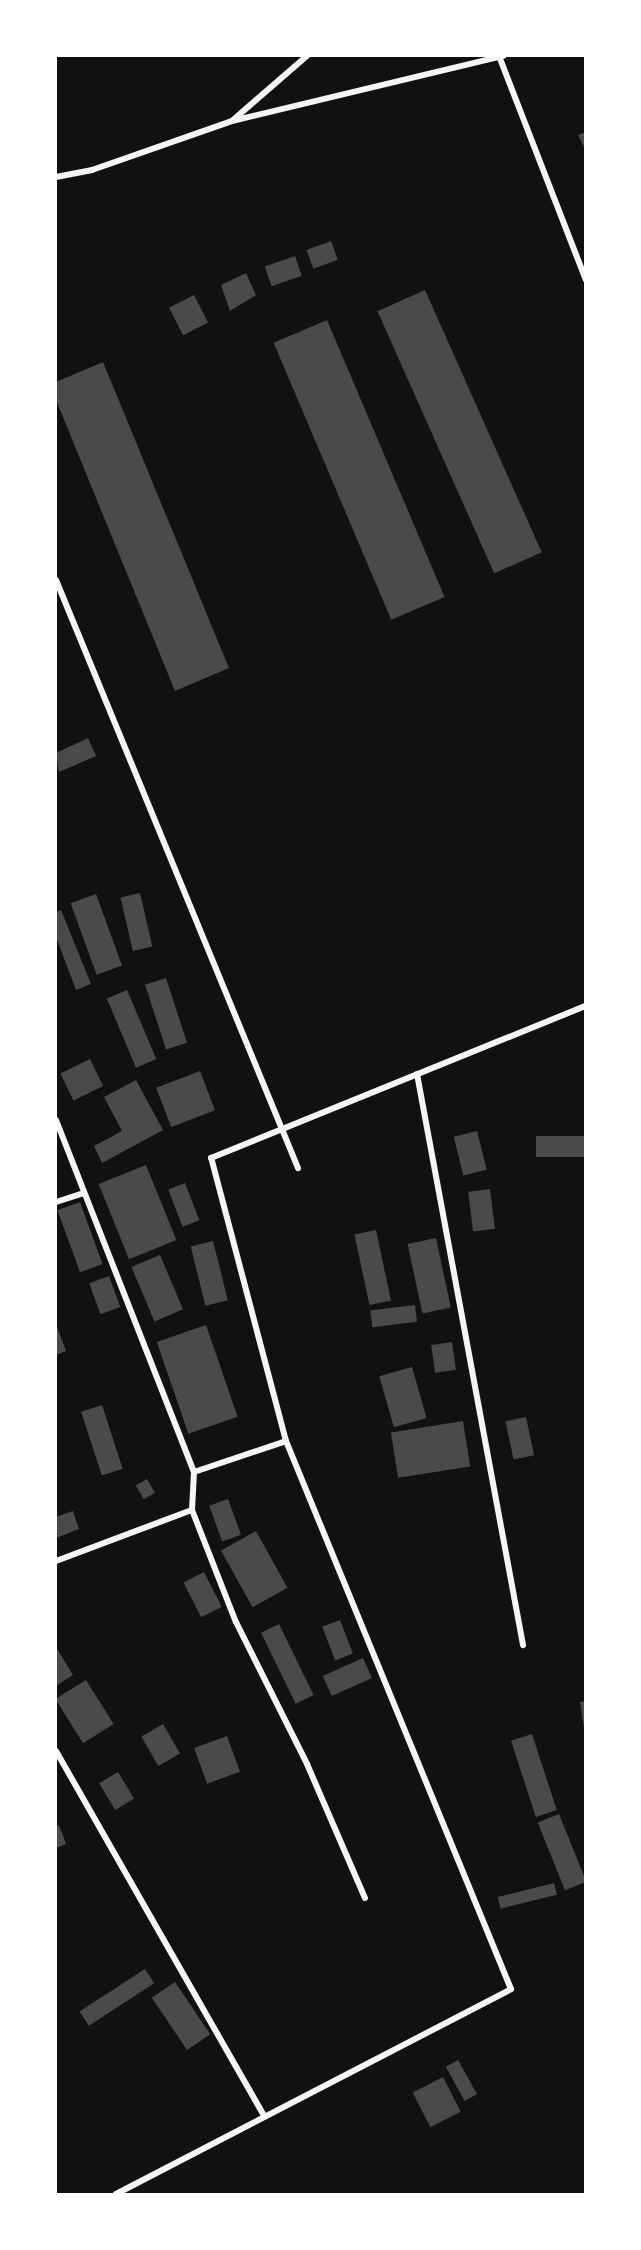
<!DOCTYPE html>
<html>
<head>
<meta charset="utf-8">
<style>
	body { margin:0 }
	#map { position:relative; width:641px; height:2250px; overflow:hidden; background:#111; font-family:"Archivo Narrow",sans-serif }
	div>[style] { position:absolute }
	.building>* { inset:0; background:#4a4a4a; transform-origin:0 0 }
	.minor>* { height:6px; margin:-3px; padding:0 3px; transform-origin:3px; border-radius:3px; background:#f5f5f5 }
	span { translate:-50% -50%; white-space:nowrap; text-align:center; line-height:1.15; -webkit-text-stroke:6px #fff; paint-order:stroke }
	.frame { position:absolute; inset:0; border:57px solid #fff; pointer-events:none }
</style>
</head>
<body>
<div id="map">
	<div class="building">
		<i style="clip-path:polygon(586px 132px,586px 151px,578px 135px)"></i>
		<i style="left:331px;top:241px;width:20px;height:26px;rotate:70deg"></i>
		<i style="left:295px;top:256px;width:21px;height:32px;rotate:71deg"></i>
		<i style="clip-path:polygon(246px 273px,256px 295px,230px 311px,221px 285px)"></i>
		<i style="left:425px;top:290px;width:287px;height:52px;rotate:66deg"></i>
		<i style="left:194px;top:295px;width:31px;height:28px;rotate:63deg"></i>
		<i style="left:327px;top:320px;width:301px;height:58px;rotate:67deg"></i>
		<i style="clip-path:polygon(103px 362px,229px 668px,175px 691px,56px 400px,56px 382px)"></i>
		<i style="clip-path:polygon(88px 738px,96px 756px,59px 772px,56px 753px)"></i>
		<i style="left:140px;top:893px;width:55px;height:20px;rotate:77deg"></i>
		<i style="left:96px;top:894px;width:76px;height:27px;rotate:70deg"></i>
		<i style="clip-path:polygon(61px 910px,91px 984px,76px 990px,56px 937px,56px 912px)"></i>
		<i style="left:166px;top:978px;width:68px;height:22px;rotate:72deg"></i>
		<i style="left:127px;top:990px;width:75px;height:22px;rotate:67deg"></i>
		<i style="left:90px;top:1059px;width:30px;height:33px;rotate:64deg"></i>
		<i style="left:200px;top:1071px;width:42px;height:47px;rotate:69deg"></i>
		<i style="clip-path:polygon(136px 1080px,163px 1130px,102px 1163px,94px 1146px,122px 1131px,104px 1097px)"></i>
		<i style="left:477px;top:1131px;width:40px;height:24px;rotate:76deg"></i>
		<i style="left:586px;top:1136px;width:21px;height:50px;rotate:90deg"></i>
		<i style="left:146px;top:1165px;width:81px;height:51px;rotate:68deg"></i>
		<i style="left:185px;top:1183px;width:40px;height:18px;rotate:69deg"></i>
		<i style="left:490px;top:1189px;width:40px;height:22px;rotate:83deg"></i>
		<i style="left:80px;top:1202px;width:66px;height:24px;rotate:70deg"></i>
		<i style="left:376px;top:1230px;width:72px;height:22px;rotate:78deg"></i>
		<i style="left:436px;top:1238px;width:71px;height:29px;rotate:78deg"></i>
		<i style="left:213px;top:1241px;width:61px;height:23px;rotate:76deg"></i>
		<i style="left:160px;top:1255px;width:59px;height:31px;rotate:67deg"></i>
		<i style="left:109px;top:1276px;width:33px;height:21px;rotate:70deg"></i>
		<i style="left:415px;top:1305px;width:17px;height:45px;rotate:83deg"></i>
		<i style="clip-path:polygon(56px 1324px,66px 1351px,56px 1355px)"></i>
		<i style="left:206px;top:1325px;width:97px;height:52px;rotate:71deg"></i>
		<i style="left:452px;top:1342px;width:28px;height:21px;rotate:82deg"></i>
		<i style="left:412px;top:1367px;width:53px;height:34px;rotate:74deg"></i>
		<i style="left:102px;top:1405px;width:67px;height:22px;rotate:72deg"></i>
		<i style="left:526px;top:1417px;width:39px;height:21px;rotate:78deg"></i>
		<i style="left:463px;top:1421px;width:46px;height:73px;rotate:81deg"></i>
		<i style="left:147px;top:1479px;width:16px;height:13px;rotate:60deg"></i>
		<i style="left:228px;top:1499px;width:38px;height:20px;rotate:70deg"></i>
		<i style="clip-path:polygon(73px 1511px,79px 1529px,56px 1538px,56px 1517px)"></i>
		<i style="left:256px;top:1531px;width:65px;height:40px;rotate:61deg"></i>
		<i style="left:204px;top:1572px;width:39px;height:23px;rotate:63deg"></i>
		<i style="left:340px;top:1620px;width:36px;height:19px;rotate:69deg"></i>
		<i style="left:279px;top:1624px;width:79px;height:20px;rotate:64deg"></i>
		<i style="clip-path:polygon(56px 1647px,73px 1675px,56px 1686px)"></i>
		<i style="left:363px;top:1658px;width:22px;height:44px;rotate:66deg"></i>
		<i style="left:86px;top:1680px;width:52px;height:36px;rotate:58deg"></i>
		<i style="clip-path:polygon(586px 1701px,586px 1728px,584px 1728px,580px 1702px)"></i>
		<i style="left:163px;top:1724px;width:34px;height:25px;rotate:60deg"></i>
		<i style="left:532px;top:1734px;width:80px;height:22px;rotate:72deg"></i>
		<i style="left:227px;top:1736px;width:38px;height:35px;rotate:70deg"></i>
		<i style="left:118px;top:1772px;width:31px;height:22px;rotate:59deg"></i>
		<i style="left:559px;top:1814px;width:73px;height:23px;rotate:68deg"></i>
		<i style="clip-path:polygon(59px 1825px,66px 1844px,56px 1848px,56px 1826px)"></i>
		<i style="left:554px;top:1883px;width:12px;height:58px;rotate:76deg"></i>
		<i style="left:145px;top:1969px;width:17px;height:78px;rotate:57deg"></i>
		<i style="left:175px;top:1982px;width:63px;height:28px;rotate:56deg"></i>
		<i style="left:458px;top:2060px;width:39px;height:14px;rotate:61deg"></i>
		<i style="left:443px;top:2077px;width:39px;height:34px;rotate:63deg"></i>
	</div>
	<div class="minor">
		<i style="left:499px;top:56px;width:240px;rotate:68.8deg"></i>
		<i style="left:233px;top:120px;width:98px;rotate:-40.9deg"></i>
		<i style="left:56px;top:177px;width:37px;rotate:-11deg"></i>
		<i style="left:92px;top:170px;width:148px;rotate:-19.3deg"></i>
		<i style="left:232px;top:121px;width:279px;rotate:-13.5deg"></i>
		<i style="left:56px;top:580px;width:636px;rotate:67.63deg"></i>
		<i style="left:417px;top:1074px;width:581px;rotate:79.48deg"></i>
		<i style="left:56px;top:1120px;width:378px;rotate:68.6deg"></i>
		<i style="left:194px;top:1472px;width:38px;rotate:93deg"></i>
		<i style="left:192px;top:1510px;width:120px;rotate:68.6deg"></i>
		<i style="left:236px;top:1622px;width:159px;rotate:63.4deg"></i>
		<i style="left:307px;top:1764px;width:146px;rotate:66.6deg"></i>
		<i style="left:56px;top:1202px;width:29px;rotate:-18deg"></i>
		<i style="left:194px;top:1472px;width:97px;rotate:-18.6deg"></i>
		<i style="left:56px;top:1561px;width:145px;rotate:-20.6deg"></i>
		<i style="left:56px;top:1751px;width:421px;rotate:60.3deg"></i>
		<i style="left:116px;top:2194px;width:445px;rotate:-27.4deg"></i>
		<i style="left:511px;top:1989px;width:592px;rotate:-112.32deg"></i>
		<i style="left:286px;top:1441px;width:293px;rotate:-104.8deg"></i>
		<i style="left:211px;top:1158px;width:405px;rotate:-22.1deg"></i>
	</div>
	<div class="frame"></div>
</div>
</body>
</html>
